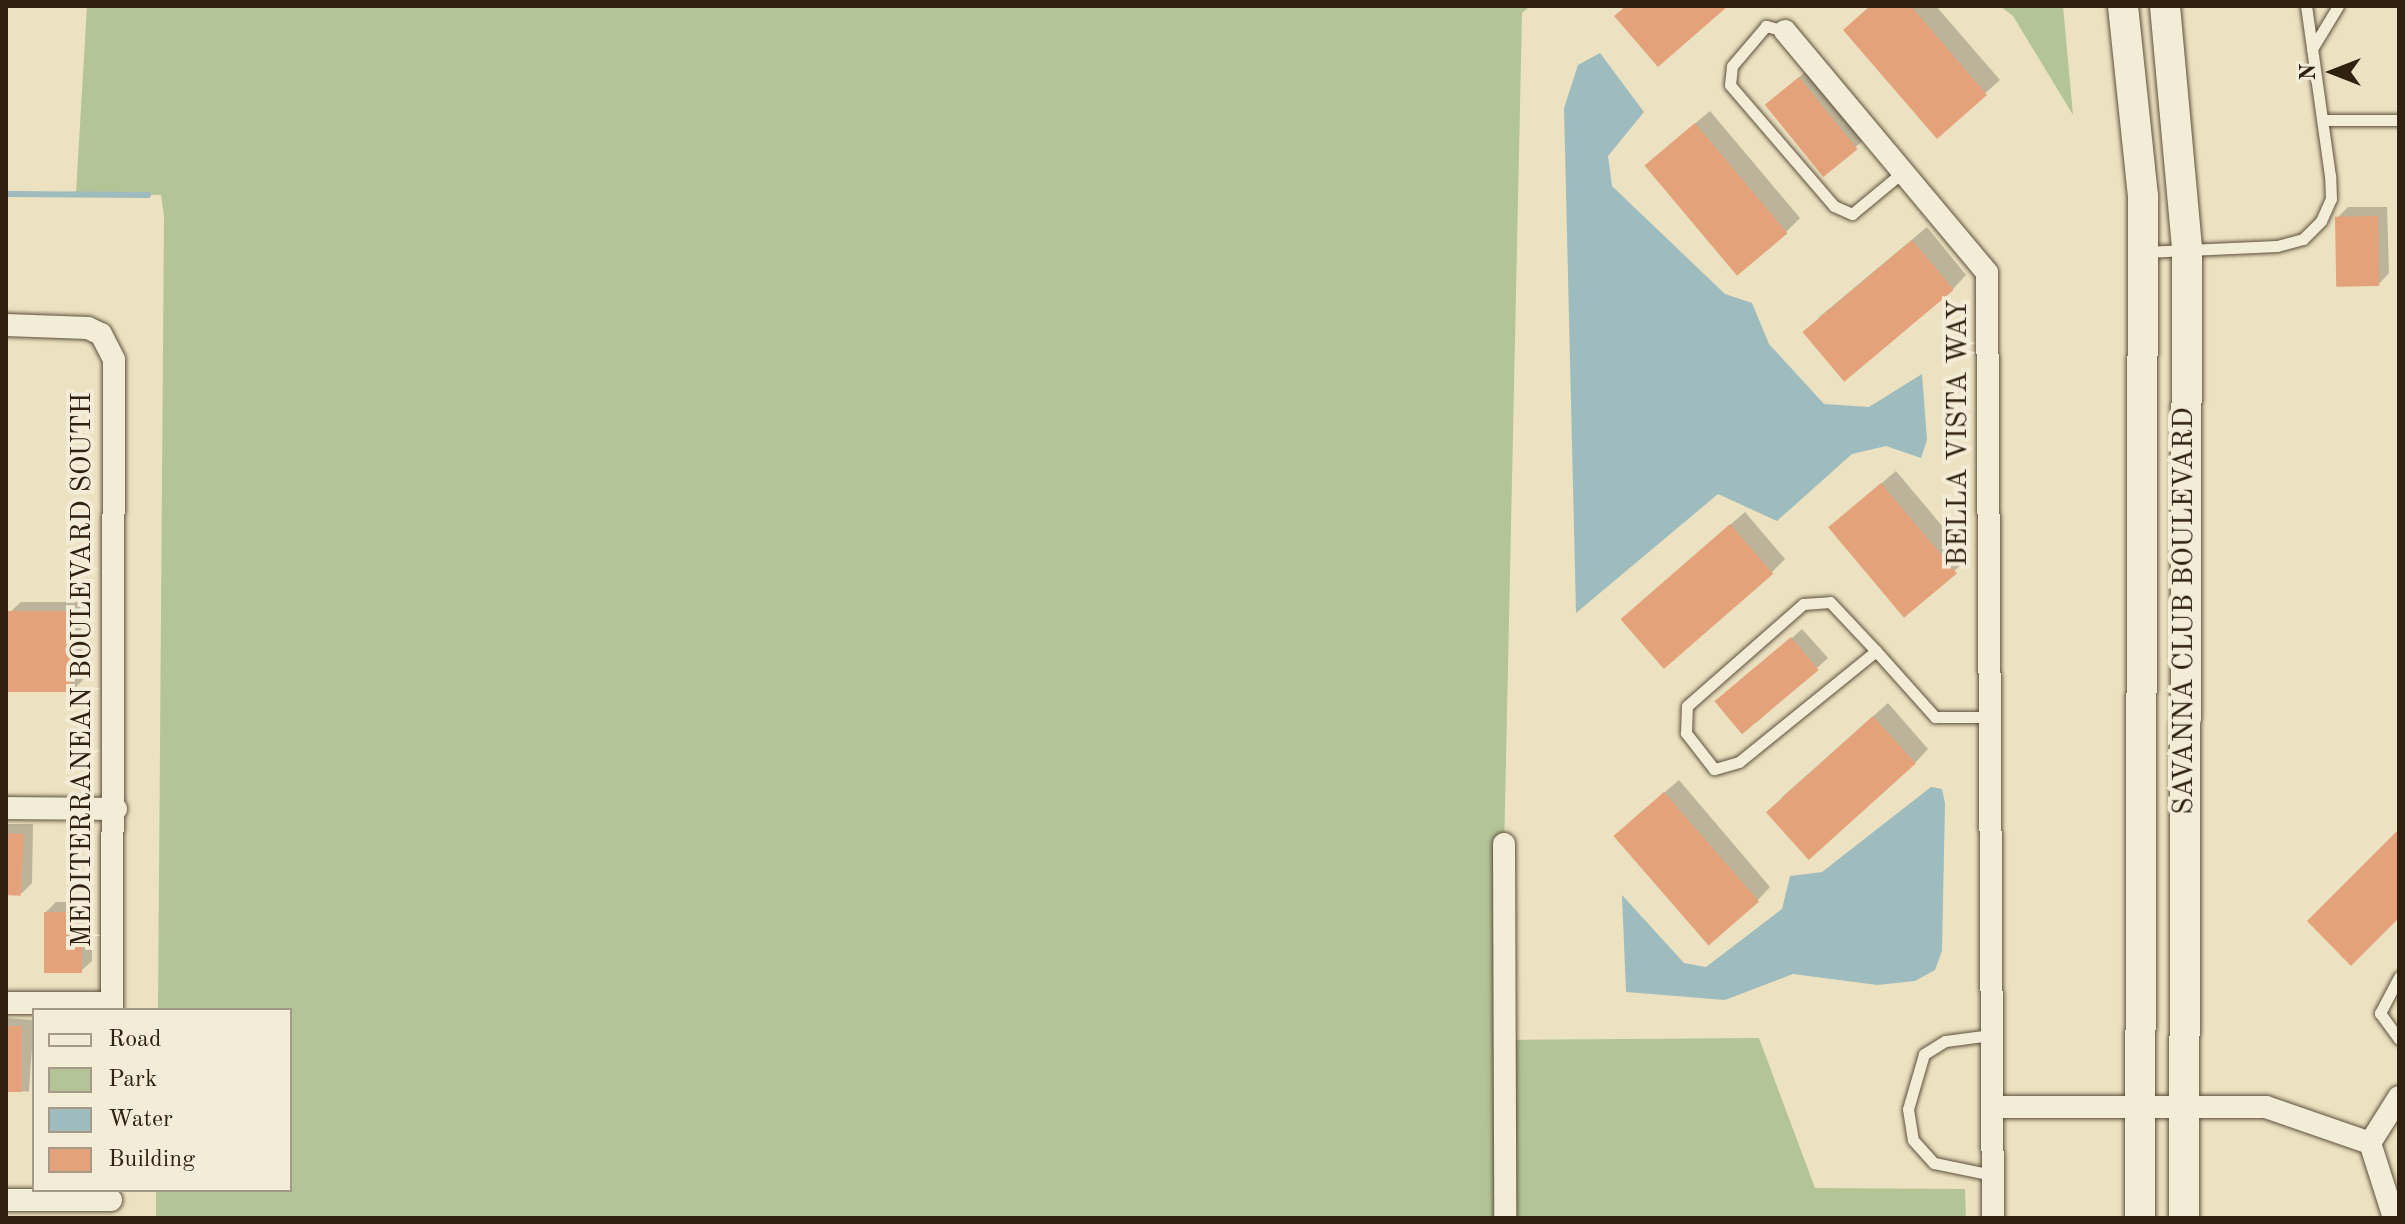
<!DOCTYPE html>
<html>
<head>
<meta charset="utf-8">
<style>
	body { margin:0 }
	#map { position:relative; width:2405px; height:1224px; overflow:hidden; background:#ece2c1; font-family:"Old Standard TT",serif }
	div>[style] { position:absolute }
	.green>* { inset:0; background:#b3c497 }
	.water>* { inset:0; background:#9ebbbe }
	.shadow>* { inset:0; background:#0003; transform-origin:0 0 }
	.stream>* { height:6px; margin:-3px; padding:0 3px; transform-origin:3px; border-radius:3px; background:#9ebbbe }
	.building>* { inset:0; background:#e4a27a; transform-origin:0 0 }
	.roads { filter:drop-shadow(0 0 2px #5e503c) drop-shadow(0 0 2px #5e503c) }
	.lane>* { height:11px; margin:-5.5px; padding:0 5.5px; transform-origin:5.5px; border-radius:5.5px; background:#f3ecd7 }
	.street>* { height:22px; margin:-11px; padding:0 11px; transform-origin:11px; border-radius:11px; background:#f3ecd7 }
	.secondary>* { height:30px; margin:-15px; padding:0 15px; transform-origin:15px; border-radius:15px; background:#f3ecd7 }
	span { translate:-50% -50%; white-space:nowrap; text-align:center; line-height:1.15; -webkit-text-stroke:8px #f3ecd7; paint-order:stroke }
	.street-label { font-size:28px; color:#2f200f }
	.frame { position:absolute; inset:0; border:8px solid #2f200f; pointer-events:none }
	.legend { position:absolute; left:32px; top:1008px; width:260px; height:184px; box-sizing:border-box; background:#f3ecd7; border:2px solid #a59a87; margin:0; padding:10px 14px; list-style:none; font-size:24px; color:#2f200f }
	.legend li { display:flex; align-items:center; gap:16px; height:40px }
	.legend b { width:40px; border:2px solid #a59a87 }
	.north { position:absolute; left:2293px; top:32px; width:80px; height:80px; -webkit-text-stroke:6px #f3ecd7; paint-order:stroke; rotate:270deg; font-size:22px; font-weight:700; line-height:32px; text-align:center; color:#2f200f }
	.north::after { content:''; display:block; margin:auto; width:28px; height:36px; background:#2f200f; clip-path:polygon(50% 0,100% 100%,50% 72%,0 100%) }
</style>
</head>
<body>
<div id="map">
	<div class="green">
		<i style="clip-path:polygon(87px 6px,1530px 6px,1522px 13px,1500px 1040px,1759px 1038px,1815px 1188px,1965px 1189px,1966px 1218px,156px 1218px,156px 1190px,290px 1190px,290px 1010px,158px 1010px,164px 216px,161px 195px,76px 193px)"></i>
		<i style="clip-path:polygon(2000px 6px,2063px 6px,2073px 115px,2013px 16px)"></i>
	</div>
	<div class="water">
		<i style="clip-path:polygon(1600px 53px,1644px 112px,1608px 156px,1612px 186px,1725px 294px,1752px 303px,1769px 344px,1824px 404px,1869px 407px,1922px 374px,1927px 440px,1921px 458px,1886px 446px,1852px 454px,1777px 521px,1718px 494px,1576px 613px,1564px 108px,1578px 65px)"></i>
		<i style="clip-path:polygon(1931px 787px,1942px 789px,1945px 803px,1942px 951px,1935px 970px,1915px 981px,1877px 985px,1793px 974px,1725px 1000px,1626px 992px,1622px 895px,1684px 963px,1706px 967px,1782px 909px,1790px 876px,1822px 872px)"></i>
	</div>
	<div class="shadow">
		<i style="clip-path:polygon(1871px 6px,1936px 6px,2000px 80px,1937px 136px)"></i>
		<i style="clip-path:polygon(1810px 68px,1867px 137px,1825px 174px,1778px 95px)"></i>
		<i style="clip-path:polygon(1710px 111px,1800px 218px,1786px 232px,1661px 152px)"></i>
		<i style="clip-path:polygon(2348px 207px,2387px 207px,2389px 273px,2379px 284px,2337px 218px)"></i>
		<i style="clip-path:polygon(1927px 227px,1966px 275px,1953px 289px,1818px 318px)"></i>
		<i style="clip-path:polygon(1896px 471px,1969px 558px,1905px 614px,1845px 514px)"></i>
		<i style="clip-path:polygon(1745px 512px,1785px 559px,1771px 573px,1638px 605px)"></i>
		<i style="clip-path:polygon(21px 602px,80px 602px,83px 680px,73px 690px,10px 612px)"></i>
		<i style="left:1802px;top:629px;width:39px;height:97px;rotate:48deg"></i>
		<i style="clip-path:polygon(1888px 703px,1928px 749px,1915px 763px,1781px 798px)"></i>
		<i style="clip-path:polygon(1679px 780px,1770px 887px,1757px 901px,1630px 822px)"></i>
		<i style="clip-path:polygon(6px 824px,33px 824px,32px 883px,22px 893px,6px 893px)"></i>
		<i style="clip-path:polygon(56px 902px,92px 902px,92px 961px,81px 971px,46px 912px)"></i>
		<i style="left:6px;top:1018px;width:28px;height:72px;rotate:4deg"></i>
	</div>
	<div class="stream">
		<i style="left:6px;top:194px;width:142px;rotate:0.4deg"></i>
	</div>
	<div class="building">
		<i style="clip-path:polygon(1626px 6px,1728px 6px,1658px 67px,1614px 16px)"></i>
		<i style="clip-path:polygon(1870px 6px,1911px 6px,1987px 95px,1937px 139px,1843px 30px)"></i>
		<i style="left:1799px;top:77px;width:93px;height:44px;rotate:51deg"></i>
		<i style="left:1695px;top:123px;width:144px;height:66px;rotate:50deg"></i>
		<i style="left:2378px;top:216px;width:70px;height:43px;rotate:89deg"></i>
		<i style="left:1912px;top:240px;width:65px;height:143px;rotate:50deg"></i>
		<i style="left:1881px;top:483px;width:118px;height:69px;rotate:50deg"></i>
		<i style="left:1730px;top:524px;width:66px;height:145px;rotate:49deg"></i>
		<i style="left:8px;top:611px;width:63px;height:81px"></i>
		<i style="left:1791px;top:637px;width:43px;height:100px;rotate:50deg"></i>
		<i style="left:1873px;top:716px;width:64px;height:144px;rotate:48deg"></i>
		<i style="left:1664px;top:792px;width:145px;height:67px;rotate:49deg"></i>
		<i style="clip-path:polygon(2399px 829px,2399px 918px,2351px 966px,2307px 921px)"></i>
		<i style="left:6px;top:833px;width:18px;height:62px;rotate:3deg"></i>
		<i style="left:44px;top:912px;width:38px;height:61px"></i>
		<i style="left:6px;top:1026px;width:16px;height:66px"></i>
	</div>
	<div class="roads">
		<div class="lane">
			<i style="left:1785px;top:31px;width:20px;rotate:-165deg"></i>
			<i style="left:1766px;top:26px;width:52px;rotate:130.4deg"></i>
			<i style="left:1732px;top:66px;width:19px;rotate:96deg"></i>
			<i style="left:1730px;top:85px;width:160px;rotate:49.3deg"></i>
			<i style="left:1834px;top:206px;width:20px;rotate:24deg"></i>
			<i style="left:1852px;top:214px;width:67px;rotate:-39.6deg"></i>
			<i style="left:2312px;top:49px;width:50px;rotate:-58.8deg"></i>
			<i style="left:2325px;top:120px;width:74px"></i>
			<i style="left:2144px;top:252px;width:133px;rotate:-2.6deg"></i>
			<i style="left:2277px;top:246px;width:27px;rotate:-15deg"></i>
			<i style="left:2303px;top:239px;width:25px;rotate:-45deg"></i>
			<i style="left:2321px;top:221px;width:24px;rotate:-66deg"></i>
			<i style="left:2331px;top:199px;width:23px;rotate:-92deg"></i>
			<i style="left:2330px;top:176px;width:172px;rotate:-98deg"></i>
			<i style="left:1830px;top:602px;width:67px;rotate:46.8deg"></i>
			<i style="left:1876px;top:651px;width:176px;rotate:141deg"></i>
			<i style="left:1739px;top:762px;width:26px;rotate:164deg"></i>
			<i style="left:1714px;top:769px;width:46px;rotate:-127.9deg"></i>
			<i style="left:1686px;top:733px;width:27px;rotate:-88deg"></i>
			<i style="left:1687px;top:706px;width:154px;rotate:-41.3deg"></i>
			<i style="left:1803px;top:604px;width:27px;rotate:-4deg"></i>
			<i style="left:1876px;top:651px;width:89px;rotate:48.2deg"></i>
			<i style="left:1935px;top:717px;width:54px"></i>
			<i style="left:2399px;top:977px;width:41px;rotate:117.8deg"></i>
			<i style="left:2380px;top:1013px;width:32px;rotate:54deg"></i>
			<i style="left:1991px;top:1035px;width:46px;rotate:172.6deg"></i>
			<i style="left:1945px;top:1041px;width:25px;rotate:148deg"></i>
			<i style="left:1924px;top:1054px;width:57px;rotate:106.2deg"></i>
			<i style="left:1908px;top:1109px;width:31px;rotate:81deg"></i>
			<i style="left:1913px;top:1140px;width:31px;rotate:48deg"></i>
			<i style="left:1934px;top:1163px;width:59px;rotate:11.7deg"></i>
		</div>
		<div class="street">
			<i style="left:1785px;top:31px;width:315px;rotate:50.1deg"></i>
			<i style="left:1987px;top:273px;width:945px;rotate:89.64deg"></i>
			<i style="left:6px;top:325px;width:82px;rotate:2.1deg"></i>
			<i style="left:88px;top:328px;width:14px;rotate:25deg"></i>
			<i style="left:101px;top:334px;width:29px;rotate:63deg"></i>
			<i style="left:114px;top:360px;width:650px;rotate:90.18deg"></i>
			<i style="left:6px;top:808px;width:110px;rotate:0.5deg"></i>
			<i style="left:1504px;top:844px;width:374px;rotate:89.8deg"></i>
			<i style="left:6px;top:1003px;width:106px"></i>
			<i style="left:1992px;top:1107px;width:274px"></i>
			<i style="left:2266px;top:1107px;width:110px;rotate:19.1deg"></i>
			<i style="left:6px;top:1200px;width:105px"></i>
			<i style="left:2394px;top:1218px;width:79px;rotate:-107.7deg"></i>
			<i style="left:2370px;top:1143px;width:54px;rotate:-57.8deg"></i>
		</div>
		<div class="secondary">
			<i style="left:2123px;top:6px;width:191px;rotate:84deg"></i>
			<i style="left:2143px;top:196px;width:1022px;rotate:90.17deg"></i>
			<i style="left:2165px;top:6px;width:243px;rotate:84.8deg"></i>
			<i style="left:2187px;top:248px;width:970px;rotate:90.18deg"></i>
		</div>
	</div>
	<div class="street-label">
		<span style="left:1959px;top:433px;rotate:-90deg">BELLA VISTA WAY</span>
		<span style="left:2185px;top:611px;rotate:-90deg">SAVANNA CLUB BOULEVARD</span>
		<span style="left:83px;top:670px;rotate:-90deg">MEDITERRANEAN BOULEVARD SOUTH</span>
	</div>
	<div class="frame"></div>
	<ul class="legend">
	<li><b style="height:10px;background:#f3ecd7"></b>Road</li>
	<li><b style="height:22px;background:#b3c497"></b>Park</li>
	<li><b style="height:22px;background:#9ebbbe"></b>Water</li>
	<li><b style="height:22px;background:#e4a27a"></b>Building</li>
	</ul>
	<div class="north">N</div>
</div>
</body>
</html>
